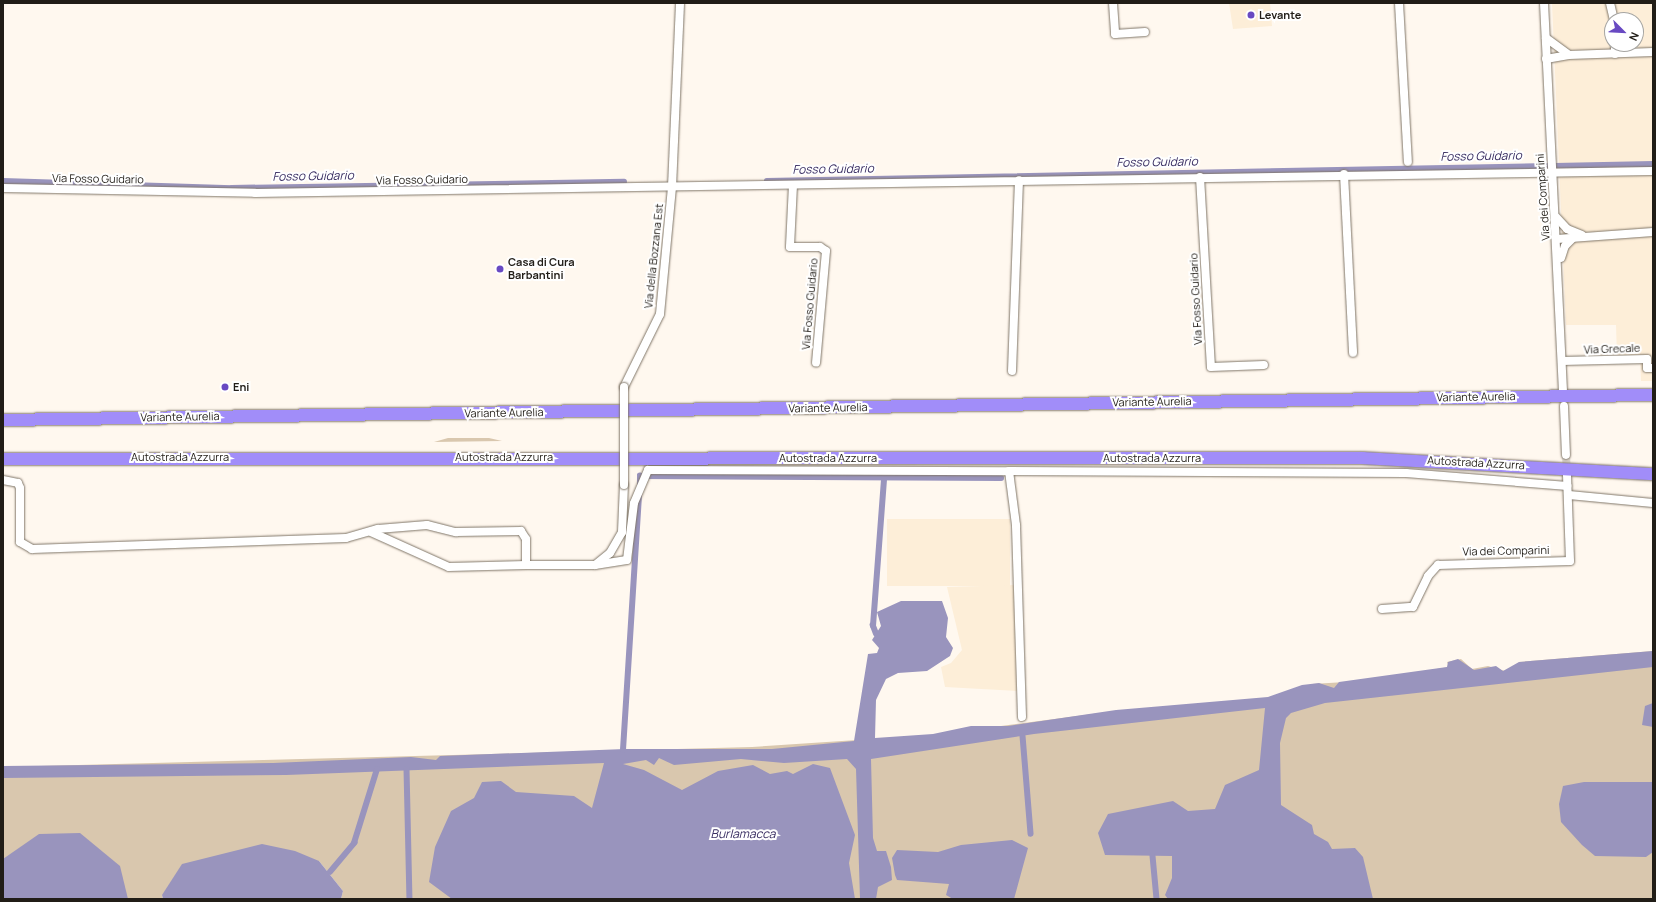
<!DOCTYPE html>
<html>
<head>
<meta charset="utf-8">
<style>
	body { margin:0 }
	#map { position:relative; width:1656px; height:902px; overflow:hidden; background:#fff8ef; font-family:Manrope,sans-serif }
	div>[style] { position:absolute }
	.built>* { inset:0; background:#fdeed8; transform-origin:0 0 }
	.green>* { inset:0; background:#d9c7ae }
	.water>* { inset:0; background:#9994bd }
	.canal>* { height:5.5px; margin:-2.75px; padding:0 2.75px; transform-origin:2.75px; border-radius:2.75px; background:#9994bd }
	.minor-tunnel>* { height:8px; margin-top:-4px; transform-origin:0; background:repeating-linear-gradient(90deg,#ded7cf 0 8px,transparent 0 12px) }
	.roads { filter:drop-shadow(0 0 1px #807668) drop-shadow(0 0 1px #807668) }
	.minor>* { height:8px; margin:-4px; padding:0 4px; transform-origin:4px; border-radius:4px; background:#fff }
	.highway>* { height:12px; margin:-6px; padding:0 6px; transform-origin:6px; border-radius:6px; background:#a18df9 }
	.bridges { filter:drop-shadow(0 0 1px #807668) drop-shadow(0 0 1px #807668) }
	.minor-bridge>* { height:8px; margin:-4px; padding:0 4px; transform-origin:4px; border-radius:4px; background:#fff }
	.dots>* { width:11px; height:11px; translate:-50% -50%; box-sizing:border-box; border:2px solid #fff; border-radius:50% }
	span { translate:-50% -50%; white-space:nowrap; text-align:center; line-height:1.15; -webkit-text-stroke:4px #fff; paint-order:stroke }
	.poi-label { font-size:11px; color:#211d17; font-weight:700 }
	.left { translate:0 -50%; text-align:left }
	.street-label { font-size:11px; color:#211d17 }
	.water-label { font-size:12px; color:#392e62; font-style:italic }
	.frame { position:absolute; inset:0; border:4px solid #211d17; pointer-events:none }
	.north { position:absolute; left:1604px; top:12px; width:40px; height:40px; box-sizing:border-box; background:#fff; border:1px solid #a6a5a2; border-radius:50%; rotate:114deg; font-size:11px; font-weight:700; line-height:16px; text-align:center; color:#211d17 }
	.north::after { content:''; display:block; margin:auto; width:14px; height:18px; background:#6849c2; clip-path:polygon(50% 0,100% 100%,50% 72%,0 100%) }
</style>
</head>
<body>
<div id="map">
	<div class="built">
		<i style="clip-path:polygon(1229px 3px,1270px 3px,1272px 26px,1233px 29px)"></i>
		<i style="clip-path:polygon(evenodd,1552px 3px,1653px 3px,1653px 381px,1641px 381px,1640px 358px,1617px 357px,1616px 325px,1566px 325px,1552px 3px,1612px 20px,1636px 20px,1636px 44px,1612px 44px,1612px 20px)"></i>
		<i style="left:887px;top:519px;width:123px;height:67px"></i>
		<i style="clip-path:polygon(1016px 585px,1020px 691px,945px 687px,941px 667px,951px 663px,962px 650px,947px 587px)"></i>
	</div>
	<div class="green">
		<i style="clip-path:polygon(448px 438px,489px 438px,502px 441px,434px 442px)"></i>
		<i style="clip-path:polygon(1653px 651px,1653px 899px,341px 899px,343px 891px,319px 861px,162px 895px,163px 899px,3px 899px,3px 767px,752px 747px,933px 735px,1108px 712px,1279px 697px,1312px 684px,1362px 681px,1449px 667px,1447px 662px,1461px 659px,1472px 669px,1488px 666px,1505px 671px,1517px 667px,1519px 662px)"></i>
	</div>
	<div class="water">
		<i style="clip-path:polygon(901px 601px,942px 601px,948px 618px,946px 637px,953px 648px,950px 656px,927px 671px,898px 673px,886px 679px,876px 700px,875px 738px,933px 734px,971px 726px,1008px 726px,1116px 710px,1268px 697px,1302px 685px,1319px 683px,1334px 688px,1339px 682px,1447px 667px,1448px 662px,1458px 659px,1474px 670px,1496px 666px,1503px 671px,1519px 662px,1653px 651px,1653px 667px,1325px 703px,1291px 713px,1286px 718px,1280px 743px,1281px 805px,1312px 825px,1314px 834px,1328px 842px,1332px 849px,1355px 848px,1363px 857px,1373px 899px,1168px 899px,1165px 895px,1172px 878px,1172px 856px,1105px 855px,1098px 833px,1108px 814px,1173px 801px,1188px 811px,1215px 809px,1225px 785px,1259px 770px,1265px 708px,1034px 734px,871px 759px,873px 838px,877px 851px,886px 851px,891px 867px,892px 880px,878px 887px,876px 899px,860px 899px,856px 769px,847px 759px,784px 763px,741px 759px,674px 765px,659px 758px,654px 765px,646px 760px,623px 764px,644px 770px,682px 790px,718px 771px,753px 765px,770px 774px,787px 771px,793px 774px,813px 764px,830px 768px,855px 835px,849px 863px,855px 899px,452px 899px,429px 882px,435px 847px,451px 811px,474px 798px,482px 782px,501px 781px,516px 792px,574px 796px,592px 808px,604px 763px,286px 775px,3px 778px,3px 766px,273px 763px,411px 757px,436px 760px,440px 756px,625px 749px,772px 749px,854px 741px,868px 654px,877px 653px,879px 648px,872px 640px,881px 626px,877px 612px)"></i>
		<i style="clip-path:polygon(1653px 703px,1653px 727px,1642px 725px,1645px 706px)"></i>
		<i style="clip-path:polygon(1584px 782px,1653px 782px,1653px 852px,1646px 857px,1595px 856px,1582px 845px,1561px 822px,1559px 804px,1563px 786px)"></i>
		<i style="clip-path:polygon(80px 833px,120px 866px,128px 899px,3px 899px,3px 859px,39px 834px)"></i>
		<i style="clip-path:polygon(1012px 840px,1028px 848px,1014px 899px,953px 899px,946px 895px,949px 884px,897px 880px,895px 875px,892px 858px,897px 850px,938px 852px,961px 845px)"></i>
		<i style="clip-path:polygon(262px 844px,295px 851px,319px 861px,343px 891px,341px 899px,163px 899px,162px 895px,182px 864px)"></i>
	</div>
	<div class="canal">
		<i style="left:1555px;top:166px;width:98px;rotate:-1.2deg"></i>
		<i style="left:3px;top:181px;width:229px;rotate:1.8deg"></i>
		<i style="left:232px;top:188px;width:392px;rotate:-0.9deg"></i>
		<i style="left:767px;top:181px;width:781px;rotate:-1.1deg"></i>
		<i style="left:640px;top:485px;width:9px;rotate:-90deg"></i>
		<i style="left:640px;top:476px;width:361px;rotate:0.3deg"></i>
		<i style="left:876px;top:634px;width:9px;rotate:-111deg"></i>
		<i style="left:873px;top:626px;width:147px;rotate:-85.7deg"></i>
		<i style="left:1023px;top:736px;width:98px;rotate:85.3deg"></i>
		<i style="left:623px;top:750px;width:256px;rotate:-86.4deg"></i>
		<i style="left:407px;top:769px;width:130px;rotate:88.7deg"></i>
		<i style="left:1153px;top:856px;width:43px;rotate:84.7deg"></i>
		<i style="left:330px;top:872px;width:38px;rotate:-50deg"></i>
		<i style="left:354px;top:843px;width:77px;rotate:-72.7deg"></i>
	</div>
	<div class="minor-tunnel">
		<i style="left:1566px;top:455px;width:19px;rotate:87deg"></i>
	</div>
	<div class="roads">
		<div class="minor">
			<i style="left:1113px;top:3px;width:31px;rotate:86deg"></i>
			<i style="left:1115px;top:34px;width:30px;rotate:-4deg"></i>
			<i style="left:1399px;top:3px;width:159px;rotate:86.8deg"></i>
			<i style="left:1544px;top:3px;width:387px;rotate:87.2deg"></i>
			<i style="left:1610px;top:3px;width:17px;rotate:77deg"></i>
			<i style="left:1546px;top:38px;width:27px;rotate:36deg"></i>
			<i style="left:1615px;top:44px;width:10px;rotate:90deg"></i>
			<i style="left:1546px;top:59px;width:23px;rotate:-10deg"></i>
			<i style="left:1569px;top:55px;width:84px;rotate:-2deg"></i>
			<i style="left:1344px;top:174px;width:179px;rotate:87.1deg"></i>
			<i style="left:1200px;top:177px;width:190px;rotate:86.7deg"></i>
			<i style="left:1211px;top:367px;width:53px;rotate:-2.2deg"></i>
			<i style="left:793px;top:185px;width:62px;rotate:92.8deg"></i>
			<i style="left:790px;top:247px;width:30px"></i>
			<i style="left:820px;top:247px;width:7px;rotate:34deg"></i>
			<i style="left:826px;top:251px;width:112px;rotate:95.1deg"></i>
			<i style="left:3px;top:188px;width:252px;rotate:1.1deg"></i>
			<i style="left:255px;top:193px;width:1398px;rotate:-0.9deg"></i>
			<i style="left:1556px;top:217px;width:16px;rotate:47deg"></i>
			<i style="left:1567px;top:229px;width:16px;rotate:22deg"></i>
			<i style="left:1557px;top:239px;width:96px;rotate:-4.2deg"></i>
			<i style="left:1561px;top:258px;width:13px;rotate:-72deg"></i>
			<i style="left:1565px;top:246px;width:11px;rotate:-45deg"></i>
			<i style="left:1562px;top:361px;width:85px;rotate:-1.3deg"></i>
			<i style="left:1647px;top:359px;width:9px;rotate:90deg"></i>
			<i style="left:1647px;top:368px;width:6px"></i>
			<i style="left:1012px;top:371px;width:191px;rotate:-87.9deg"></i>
			<i style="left:624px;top:387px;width:81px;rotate:-63.7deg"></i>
			<i style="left:660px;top:314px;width:128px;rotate:-84.6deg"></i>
			<i style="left:672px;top:187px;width:184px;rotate:-87.5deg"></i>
			<i style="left:1564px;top:406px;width:49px;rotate:87.7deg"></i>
			<i style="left:3px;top:480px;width:15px;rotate:11deg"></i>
			<i style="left:18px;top:483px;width:5px;rotate:68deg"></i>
			<i style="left:20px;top:488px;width:54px;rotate:90deg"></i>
			<i style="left:20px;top:542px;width:14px;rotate:30deg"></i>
			<i style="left:32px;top:549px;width:314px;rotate:-2deg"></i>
			<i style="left:346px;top:538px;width:33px;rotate:-16deg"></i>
			<i style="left:378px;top:529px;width:49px;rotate:-4.7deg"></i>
			<i style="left:427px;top:525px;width:30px;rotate:14deg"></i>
			<i style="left:456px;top:532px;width:65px;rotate:-0.9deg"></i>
			<i style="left:521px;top:531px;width:9px;rotate:58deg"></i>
			<i style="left:526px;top:539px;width:26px;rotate:90deg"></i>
			<i style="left:526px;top:565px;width:69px"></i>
			<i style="left:595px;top:565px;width:32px;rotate:-9deg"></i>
			<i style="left:627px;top:560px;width:57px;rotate:-83deg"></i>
			<i style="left:634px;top:503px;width:36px;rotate:-67deg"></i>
			<i style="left:648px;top:470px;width:361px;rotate:0.2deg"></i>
			<i style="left:1569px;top:495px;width:84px;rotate:5.4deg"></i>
			<i style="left:371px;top:532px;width:85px;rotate:24.2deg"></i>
			<i style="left:449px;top:567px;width:77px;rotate:-1.5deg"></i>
			<i style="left:595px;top:565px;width:19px;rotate:-39deg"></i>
			<i style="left:610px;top:553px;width:24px;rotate:-60deg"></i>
			<i style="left:622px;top:532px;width:47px;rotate:-87.6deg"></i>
			<i style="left:1382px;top:609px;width:31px;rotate:-4deg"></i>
			<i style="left:1413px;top:607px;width:34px;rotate:-64deg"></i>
			<i style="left:1428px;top:576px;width:15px;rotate:-48deg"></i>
			<i style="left:1438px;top:565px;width:132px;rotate:-1.7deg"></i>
			<i style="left:1570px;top:561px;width:87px;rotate:-92deg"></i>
			<i style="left:1022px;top:717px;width:192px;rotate:-91.8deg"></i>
			<i style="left:1016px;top:525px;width:54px;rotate:-97.4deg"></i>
			<i style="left:1009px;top:471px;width:397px;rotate:0.3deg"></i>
			<i style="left:1406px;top:473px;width:162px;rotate:4.6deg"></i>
		</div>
		<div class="highway">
			<i style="left:3px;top:420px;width:1650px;rotate:-0.87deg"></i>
			<i style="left:3px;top:459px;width:1360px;rotate:-0.04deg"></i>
			<i style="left:1363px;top:458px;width:290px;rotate:3.2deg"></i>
		</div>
	</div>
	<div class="bridges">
		<div class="minor-bridge">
			<i style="left:624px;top:485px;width:98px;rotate:-90deg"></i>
		</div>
	</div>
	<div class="dots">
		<i style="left:1251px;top:15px;background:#6849c2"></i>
		<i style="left:500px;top:269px;background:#6849c2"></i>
		<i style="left:225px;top:387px;background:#6849c2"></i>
	</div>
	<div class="poi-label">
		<span class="left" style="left:1259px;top:15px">Levante</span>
		<span class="left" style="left:508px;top:269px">Casa di Cura<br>Barbantini</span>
		<span class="left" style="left:233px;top:387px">Eni</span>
	</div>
	<div class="street-label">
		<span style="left:98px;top:179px;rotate:1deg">Via Fosso Guidario</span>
		<span style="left:422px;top:180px;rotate:-1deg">Via Fosso Guidario</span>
		<span style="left:1543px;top:197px;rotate:-94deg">Via dei Comparini</span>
		<span style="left:654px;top:256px;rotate:-84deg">Via della Bozzana Est</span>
		<span style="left:1196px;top:299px;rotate:-93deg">Via Fosso Guidario</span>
		<span style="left:810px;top:304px;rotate:-85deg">Via Fosso Guidario</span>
		<span style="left:1612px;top:349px;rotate:-2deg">Via Grecale</span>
		<span style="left:1476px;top:397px;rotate:-1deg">Variante Aurelia</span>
		<span style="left:1152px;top:402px;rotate:-1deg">Variante Aurelia</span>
		<span style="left:828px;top:408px;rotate:-1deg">Variante Aurelia</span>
		<span style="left:504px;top:413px;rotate:-1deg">Variante Aurelia</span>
		<span style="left:180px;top:417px;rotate:-1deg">Variante Aurelia</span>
		<span style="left:180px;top:457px">Autostrada Azzurra</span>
		<span style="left:504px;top:457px">Autostrada Azzurra</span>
		<span style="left:828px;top:458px">Autostrada Azzurra</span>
		<span style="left:1152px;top:458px">Autostrada Azzurra</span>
		<span style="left:1476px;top:463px;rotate:3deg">Autostrada Azzurra</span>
		<span style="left:1506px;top:551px;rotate:-1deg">Via dei Comparini</span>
	</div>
	<div class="water-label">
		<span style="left:1481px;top:156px;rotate:-1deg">Fosso Guidario</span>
		<span style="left:1157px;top:162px;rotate:-1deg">Fosso Guidario</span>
		<span style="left:833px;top:169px;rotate:-1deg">Fosso Guidario</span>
		<span style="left:313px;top:176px;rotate:-1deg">Fosso Guidario</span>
		<span style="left:743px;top:834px">Burlamacca</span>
	</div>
	<div class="frame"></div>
	<div class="north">N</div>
</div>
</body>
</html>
